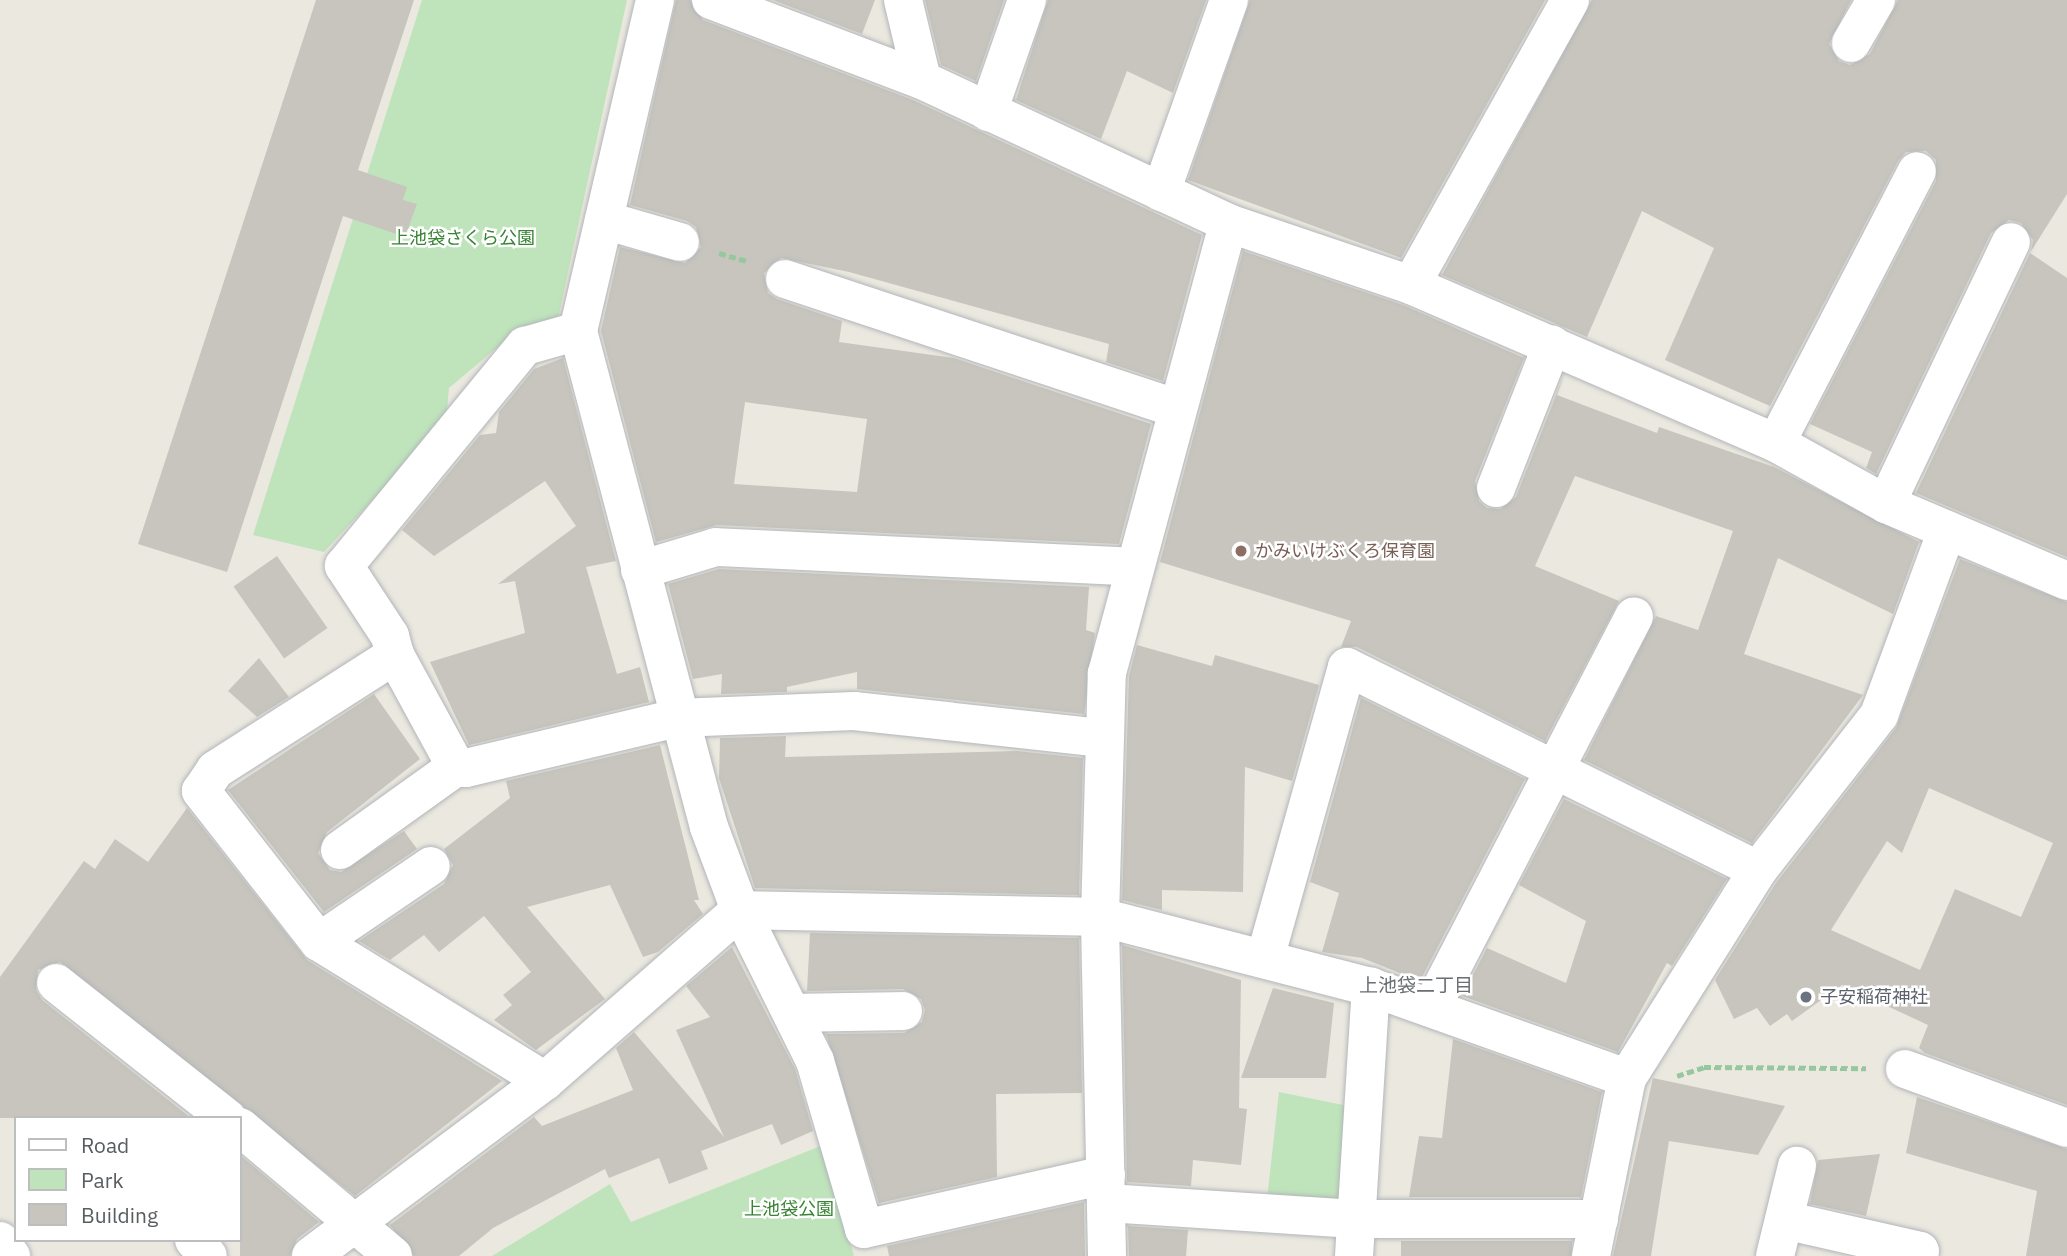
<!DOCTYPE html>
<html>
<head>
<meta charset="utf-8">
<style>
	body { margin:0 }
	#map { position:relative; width:2067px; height:1256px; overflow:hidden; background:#ebe8df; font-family:"IBM Plex Sans","Noto Sans JP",sans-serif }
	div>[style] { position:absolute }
	.green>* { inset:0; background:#bfe4bb }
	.building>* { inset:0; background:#c8c5be; transform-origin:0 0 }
	.path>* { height:4.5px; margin-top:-2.25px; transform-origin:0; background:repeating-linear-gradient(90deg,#96c79e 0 7px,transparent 0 10.5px) }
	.roads { filter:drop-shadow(0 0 2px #b2b6ba) drop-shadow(0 0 2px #b2b6ba) }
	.minor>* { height:38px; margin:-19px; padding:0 19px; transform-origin:19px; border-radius:19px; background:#fff }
	.dots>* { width:19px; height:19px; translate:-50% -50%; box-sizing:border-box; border:4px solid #fff; border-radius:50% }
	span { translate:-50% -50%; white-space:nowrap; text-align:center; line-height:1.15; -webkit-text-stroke:5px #fff; paint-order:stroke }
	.park-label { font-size:18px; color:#388334 }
	.education-label { font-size:18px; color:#785e54 }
	.left { translate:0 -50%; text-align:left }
	.worship-label { font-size:18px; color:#5b616d }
	.neighbourhood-label { font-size:19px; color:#696f72 }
	.legend { position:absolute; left:14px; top:1116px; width:228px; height:126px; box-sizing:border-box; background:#fff; border:2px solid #bcbebf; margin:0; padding:9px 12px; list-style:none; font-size:21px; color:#585d60 }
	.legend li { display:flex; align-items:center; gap:14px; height:35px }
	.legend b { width:35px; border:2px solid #bcbebf }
</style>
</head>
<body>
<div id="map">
	<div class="green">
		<i style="clip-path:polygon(422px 0,627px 0,557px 323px,506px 340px,449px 388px,446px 421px,324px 552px,253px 535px)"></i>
		<i style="clip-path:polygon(1279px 1092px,1353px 1107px,1347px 1205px,1267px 1199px)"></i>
		<i style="clip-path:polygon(823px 1145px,854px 1256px,492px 1256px,610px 1184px,631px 1222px)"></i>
	</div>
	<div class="building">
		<i style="clip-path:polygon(316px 0,414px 0,358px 170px,407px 187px,403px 200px,417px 204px,405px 237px,343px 216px,227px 572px,138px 544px)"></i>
		<i style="clip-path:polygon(evenodd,676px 0,690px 0,703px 20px,913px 100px,1202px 235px,1163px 381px,1106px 362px,1109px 344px,849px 272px,781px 258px,764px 273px,768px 293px,777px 299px,842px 321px,839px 342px,954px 358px,1151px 424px,1119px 544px,717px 525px,656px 542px,601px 331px,620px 247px,685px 263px,701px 247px,696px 227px,687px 221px,630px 205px,676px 0,745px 402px,867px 419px,857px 492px,734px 484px,745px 402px)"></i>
		<i style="clip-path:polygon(773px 0,875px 0,862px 34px)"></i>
		<i style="clip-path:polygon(925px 0,1004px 0,976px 81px,941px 65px)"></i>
		<i style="clip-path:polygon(1048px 0,1206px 0,1173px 93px,1127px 71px,1101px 139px,1016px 100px)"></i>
		<i style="clip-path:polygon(1250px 0,1545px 0,1401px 258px,1188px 180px)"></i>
		<i style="clip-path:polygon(1592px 0,1851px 0,1829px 44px,1839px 61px,1850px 65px,1870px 54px,1898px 0,2067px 0,2067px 194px,2030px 253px,2067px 278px,2067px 557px,1916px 493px,2031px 251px,2033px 240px,2021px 223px,2009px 220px,1991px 233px,1876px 474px,1866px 468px,1872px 452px,1810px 424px,1936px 181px,1936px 160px,1926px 151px,1906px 152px,1898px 161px,1770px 406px,1665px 360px,1714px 248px,1642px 211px,1587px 337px,1442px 275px)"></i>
		<i style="clip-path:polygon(1243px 251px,1403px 305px,1524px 358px,1475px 481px,1479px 501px,1487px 508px,1500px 509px,1516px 497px,1564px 375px,1557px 395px,1657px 433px,1659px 427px,1774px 467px,1919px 542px,1893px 614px,1778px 558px,1744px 654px,1863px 695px,1752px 843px,1584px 760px,1656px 616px,1698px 630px,1733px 531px,1575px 476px,1535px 566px,1619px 601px,1545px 741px,1357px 647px,1341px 647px,1351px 621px,1160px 562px)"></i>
		<i style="clip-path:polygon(563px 358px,616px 561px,586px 567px,617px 674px,640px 667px,649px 702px,469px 745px,430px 662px,525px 633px,515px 581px,498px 584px,576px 526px,545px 481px,434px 556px,402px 530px,480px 435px,496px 433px,499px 412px,534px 369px)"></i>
		<i style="left:277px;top:556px;width:88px;height:53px;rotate:55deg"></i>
		<i style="clip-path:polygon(evenodd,1960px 559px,2067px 602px,2067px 1105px,1925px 1053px,1919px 1048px,1928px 1025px,1842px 985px,1792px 1021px,1787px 1014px,1770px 1026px,1757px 1008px,1734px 1019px,1715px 980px,1776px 883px,1896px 728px,1960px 559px,1929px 788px,2053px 843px,2021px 917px,1955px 889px,1920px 970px,1831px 930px,1887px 841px,1902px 853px,1929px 788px)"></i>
		<i style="clip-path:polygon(719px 569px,1089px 587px,1086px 630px,1095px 633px,1084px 714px,857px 689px,857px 672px,787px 687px,787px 692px,721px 694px,722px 674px,693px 679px,668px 584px)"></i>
		<i style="clip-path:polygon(1137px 645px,1212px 666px,1215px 655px,1319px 685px,1292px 781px,1245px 767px,1243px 892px,1162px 890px,1162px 910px,1122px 900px,1129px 676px)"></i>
		<i style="clip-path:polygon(259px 658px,289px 697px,257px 717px,228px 691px)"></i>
		<i style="clip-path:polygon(374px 694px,420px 759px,327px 832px,318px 853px,330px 870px,341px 872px,404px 831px,417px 849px,324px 912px,228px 790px)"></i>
		<i style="clip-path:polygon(1361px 698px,1525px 779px,1420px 981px,1362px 958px,1322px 952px,1339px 893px,1310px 882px)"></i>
		<i style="clip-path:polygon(786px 736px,785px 757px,1017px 751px,1083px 758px,1079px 895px,755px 888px,719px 778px,720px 738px)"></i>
		<i style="clip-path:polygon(660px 745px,699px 900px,694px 900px,703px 914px,658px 952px,643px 957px,610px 885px,527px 907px,605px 999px,536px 1050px,494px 1020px,512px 1005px,503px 995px,531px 972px,484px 916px,439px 952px,424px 935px,390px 960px,359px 941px,444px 884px,453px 865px,444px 849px,510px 798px,506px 781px)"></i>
		<i style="clip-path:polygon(1564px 799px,1727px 879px,1672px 966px,1667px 963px,1618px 1052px,1462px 996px,1487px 948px,1566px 983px,1586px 921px,1519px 885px)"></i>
		<i style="clip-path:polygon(187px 808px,307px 960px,502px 1081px,355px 1196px,60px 962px,38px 970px,36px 990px,42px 1000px,191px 1118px,0 1118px,0 977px,84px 861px,95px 869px,115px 839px,148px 862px)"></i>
		<i style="clip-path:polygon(810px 933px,1079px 938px,1082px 1093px,996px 1094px,997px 1177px,879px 1203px,826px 1034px,904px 1033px,922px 1022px,925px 1010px,921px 999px,903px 989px,807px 991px)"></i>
		<i style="clip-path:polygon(1122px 945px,1241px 980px,1239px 1108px,1247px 1109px,1241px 1165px,1193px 1160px,1191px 1186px,1127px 1182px)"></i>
		<i style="clip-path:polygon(732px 947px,795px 1069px,813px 1131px,781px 1145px,772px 1124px,701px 1151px,708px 1169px,669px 1184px,659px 1158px,609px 1178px,605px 1169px,493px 1228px,459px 1256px,414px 1256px,390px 1225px,534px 1117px,542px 1126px,633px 1090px,616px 1048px,634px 1032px,724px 1137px,676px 1030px,710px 1017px,686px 986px)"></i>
		<i style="clip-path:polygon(1273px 988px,1334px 1003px,1326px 1078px,1241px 1078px)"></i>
		<i style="clip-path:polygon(1453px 1039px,1602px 1092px,1581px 1197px,1409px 1197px,1419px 1136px,1442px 1138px)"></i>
		<i style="clip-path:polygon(1653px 1078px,1785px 1106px,1758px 1155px,1669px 1141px,1651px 1256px,1613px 1256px)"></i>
		<i style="clip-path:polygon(1917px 1097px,2067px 1149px,2067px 1256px,2026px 1256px,2037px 1191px,1906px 1153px)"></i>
		<i style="clip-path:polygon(1880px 1154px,1866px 1216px,1810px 1204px,1818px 1160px)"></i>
		<i style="clip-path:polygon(240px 1155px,319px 1222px,297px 1239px,290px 1256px,240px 1256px)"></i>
		<i style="clip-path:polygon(1084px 1202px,1085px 1256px,889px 1256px,887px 1246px)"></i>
		<i style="clip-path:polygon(1128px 1226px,1188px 1230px,1186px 1256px,1129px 1256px)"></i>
		<i style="left:1401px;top:1241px;width:171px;height:15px"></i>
	</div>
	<div class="path">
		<i style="left:719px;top:253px;width:29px;rotate:16deg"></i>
		<i style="left:1677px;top:1076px;width:28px;rotate:-18deg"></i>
		<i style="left:1704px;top:1067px;width:162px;rotate:0.4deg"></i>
	</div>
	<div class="roads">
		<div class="minor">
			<i style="left:711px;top:0;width:226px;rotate:20.8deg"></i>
			<i style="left:903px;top:0;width:82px;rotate:76.6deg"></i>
			<i style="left:922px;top:80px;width:338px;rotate:25deg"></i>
			<i style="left:1228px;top:223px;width:193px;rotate:18.7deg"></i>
			<i style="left:1411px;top:285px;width:398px;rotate:23.4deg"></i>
			<i style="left:1776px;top:443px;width:126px;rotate:29deg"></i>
			<i style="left:1886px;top:504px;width:197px;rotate:23deg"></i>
			<i style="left:1851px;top:43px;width:50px;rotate:-59.8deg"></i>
			<i style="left:988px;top:112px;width:119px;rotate:-70.8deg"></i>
			<i style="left:1161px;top:192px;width:204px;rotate:-70.5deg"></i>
			<i style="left:604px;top:220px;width:79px;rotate:16.1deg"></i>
			<i style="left:785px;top:279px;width:413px;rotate:18.3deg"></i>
			<i style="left:1411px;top:285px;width:326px;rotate:-60.8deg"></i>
			<i style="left:578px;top:331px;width:513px;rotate:75.21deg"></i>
			<i style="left:709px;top:827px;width:89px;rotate:69.5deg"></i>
			<i style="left:740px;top:910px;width:169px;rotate:63.6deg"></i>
			<i style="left:815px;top:1061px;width:175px;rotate:73.7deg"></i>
			<i style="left:864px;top:1229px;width:248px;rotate:-12.6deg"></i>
			<i style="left:1776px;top:443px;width:306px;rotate:-62.6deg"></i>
			<i style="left:1496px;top:488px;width:154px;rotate:-68.6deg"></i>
			<i style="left:1886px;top:504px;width:290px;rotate:-64.5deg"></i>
			<i style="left:640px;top:570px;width:79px;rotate:-16.8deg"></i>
			<i style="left:716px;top:547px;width:419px;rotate:2.7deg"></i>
			<i style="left:395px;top:655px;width:128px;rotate:61.4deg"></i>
			<i style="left:456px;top:767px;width:10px;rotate:6deg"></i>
			<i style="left:466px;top:768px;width:217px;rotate:-13.3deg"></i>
			<i style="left:677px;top:718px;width:177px;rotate:-2.3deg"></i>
			<i style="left:854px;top:711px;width:248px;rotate:6.2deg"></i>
			<i style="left:340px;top:850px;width:143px;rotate:-35.6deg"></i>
			<i style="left:319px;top:942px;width:135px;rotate:-34.2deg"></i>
			<i style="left:1266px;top:955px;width:299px;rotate:-74.3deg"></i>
			<i style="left:1347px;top:667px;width:458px;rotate:26.3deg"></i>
			<i style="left:56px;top:983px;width:218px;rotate:38.3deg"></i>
			<i style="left:1431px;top:1008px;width:441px;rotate:-62.6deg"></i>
			<i style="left:792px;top:1013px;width:111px;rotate:-1deg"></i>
			<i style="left:1905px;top:1069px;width:172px;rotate:20deg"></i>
			<i style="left:545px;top:1081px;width:265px;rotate:-148.4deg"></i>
			<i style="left:319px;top:942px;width:192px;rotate:-128deg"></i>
			<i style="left:201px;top:791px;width:25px;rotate:-56deg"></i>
			<i style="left:215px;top:770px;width:214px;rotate:-32.6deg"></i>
			<i style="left:395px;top:655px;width:20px;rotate:-105deg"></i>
			<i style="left:390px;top:636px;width:84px;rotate:-123.3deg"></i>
			<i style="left:344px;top:566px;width:285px;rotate:-50.6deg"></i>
			<i style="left:525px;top:346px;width:55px;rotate:-15.8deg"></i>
			<i style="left:578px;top:331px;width:340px;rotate:-76.9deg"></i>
			<i style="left:240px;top:1127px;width:200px;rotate:40.1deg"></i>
			<i style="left:1107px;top:1203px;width:250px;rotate:3.7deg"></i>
			<i style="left:1356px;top:1219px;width:243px"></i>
			<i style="left:1784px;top:1220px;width:139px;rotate:12.8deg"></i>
			<i style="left:1920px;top:1251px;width:5px;rotate:101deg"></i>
			<i style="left:194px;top:1240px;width:21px;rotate:49deg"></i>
			<i style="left:0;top:1241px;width:19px;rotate:54deg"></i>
			<i style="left:311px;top:1256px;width:292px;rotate:-36.8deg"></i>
			<i style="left:545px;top:1081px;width:259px;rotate:-41.2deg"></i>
			<i style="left:740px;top:910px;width:360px;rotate:1.1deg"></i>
			<i style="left:1100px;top:917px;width:280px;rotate:14.5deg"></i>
			<i style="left:1371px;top:987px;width:272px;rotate:19.6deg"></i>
			<i style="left:1107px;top:1256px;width:339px;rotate:-91.2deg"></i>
			<i style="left:1100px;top:917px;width:244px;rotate:-88.4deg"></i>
			<i style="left:1107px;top:673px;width:466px;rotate:-74.9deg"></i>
			<i style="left:1354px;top:1256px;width:270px;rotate:-86.4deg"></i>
			<i style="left:1591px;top:1256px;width:182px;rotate:-78.6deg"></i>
			<i style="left:1627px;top:1078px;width:246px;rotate:-57.8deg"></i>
			<i style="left:1758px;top:870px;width:197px;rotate:-52deg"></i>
			<i style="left:1879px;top:715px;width:197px;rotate:-69.8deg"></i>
			<i style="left:1775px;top:1256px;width:93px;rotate:-76.3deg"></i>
		</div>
	</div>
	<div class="dots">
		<i style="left:1241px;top:551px;background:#8d6e63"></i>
		<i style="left:1806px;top:997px;background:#6b7280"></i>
	</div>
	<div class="park-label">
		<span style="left:463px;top:238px">上池袋さくら公園</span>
		<span style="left:789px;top:1209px">上池袋公園</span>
	</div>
	<div class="education-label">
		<span class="left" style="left:1255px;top:551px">かみいけぶくろ保育園</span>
	</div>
	<div class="worship-label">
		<span class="left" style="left:1820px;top:997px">子安稲荷神社</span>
	</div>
	<div class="neighbourhood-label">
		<span style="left:1416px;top:986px">上池袋二丁目</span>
	</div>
	<ul class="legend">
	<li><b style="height:9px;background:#fff"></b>Road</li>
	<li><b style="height:19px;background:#bfe4bb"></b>Park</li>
	<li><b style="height:19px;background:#c8c5be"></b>Building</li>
	</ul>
</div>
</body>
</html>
